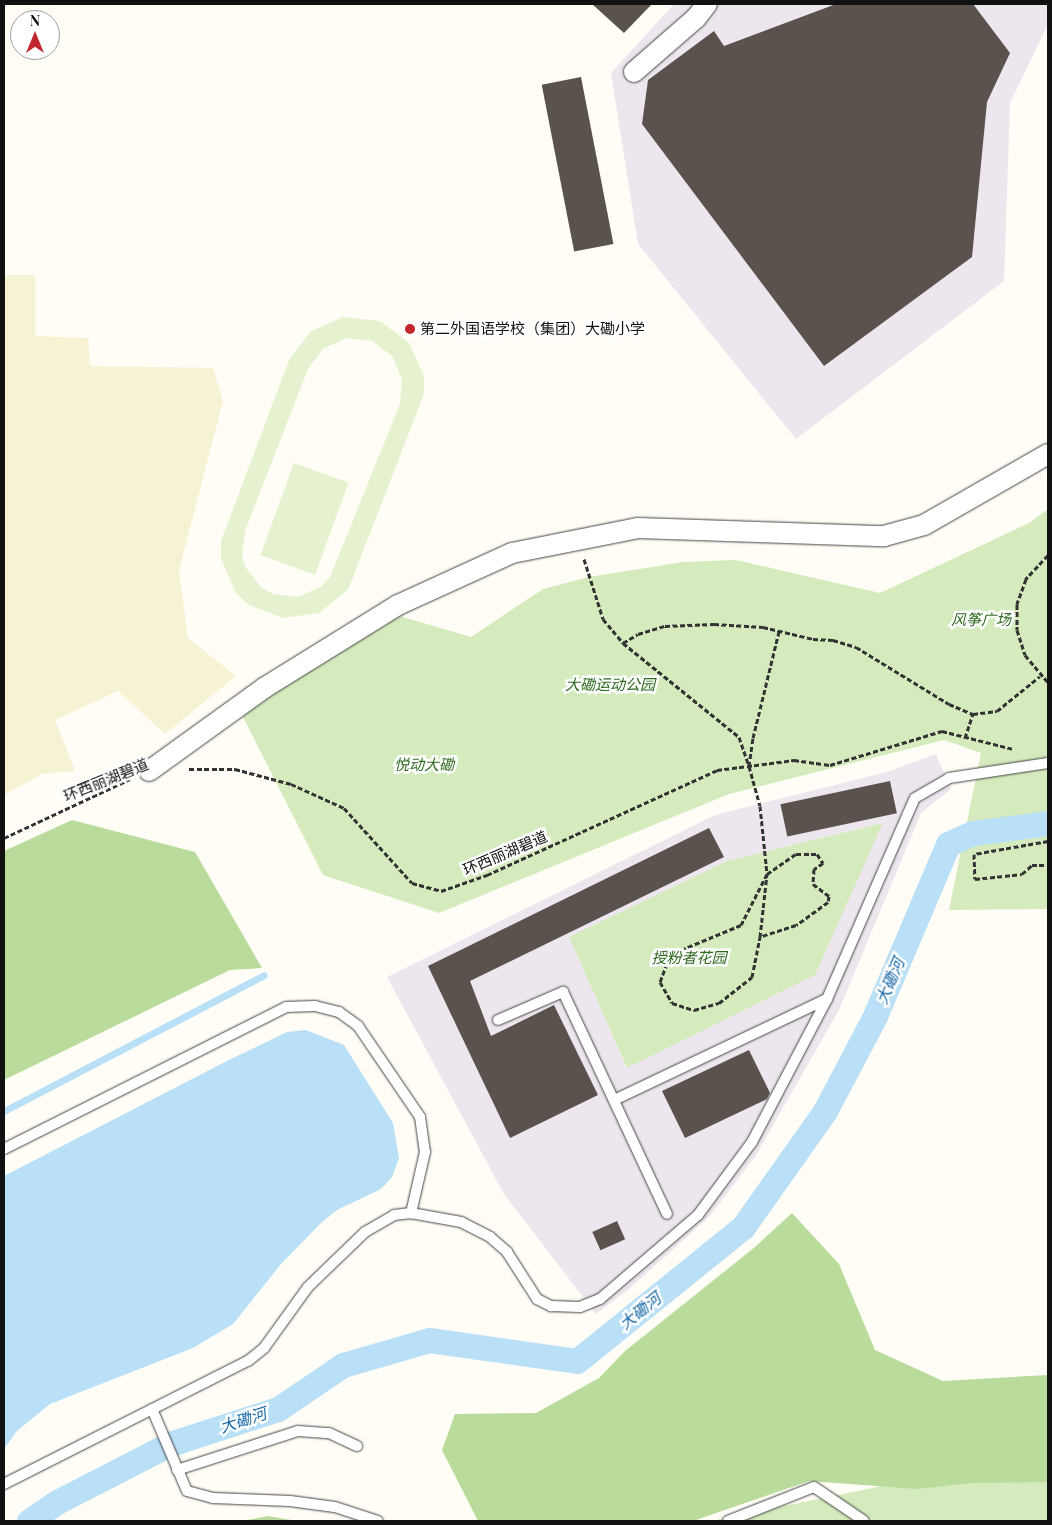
<!DOCTYPE html>
<html>
<head>
<meta charset="utf-8">
<style>
	body { margin:0 }
	#map { position:relative; width:1052px; height:1525px; overflow:hidden; background:#fffdf5; font-family:"Playfair Display","Noto Sans SC",serif }
	div>[style] { position:absolute }
	.industrial>* { inset:0; background:#eee6ef }
	.farmland>* { inset:0; background:#f6f3d4 }
	.green>* { inset:0; background:#d5ebbd }
	.forest>* { inset:0; background:#b9dc9c }
	.pitch>* { inset:0; background:#e6f2cf; transform-origin:0 0 }
	.water>* { inset:0; background:#b9e0f7 }
	.stream>* { height:7px; margin:-3.5px; padding:0 3.5px; transform-origin:3.5px; border-radius:3.5px; background:#b9e0f7 }
	.canal>* { height:25px; margin:-12.5px; padding:0 12.5px; transform-origin:12.5px; border-radius:12.5px; background:#b9e0f7 }
	.building>* { inset:0; background:#5a524d; transform-origin:0 0 }
	.path>* { height:3px; margin-top:-1.5px; transform-origin:0; background:repeating-linear-gradient(90deg,#333 0 5px,transparent 0 7.5px) }
	.roads { filter:drop-shadow(0 0 1px #444) drop-shadow(0 0 1px #444) }
	.service>* { height:10px; margin:-5px; padding:0 5px; transform-origin:5px; border-radius:5px; background:#fff }
	.minor>* { height:20px; margin:-10px; padding:0 10px; transform-origin:10px; border-radius:10px; background:#fff }
	.dots>* { width:14px; height:14px; translate:-50% -50%; box-sizing:border-box; border:2px solid #fff; border-radius:50% }
	span { translate:-50% -50%; white-space:nowrap; text-align:center; line-height:1.15; -webkit-text-stroke:5px #fff; paint-order:stroke }
	.poi-label { font-size:15px; color:#111 }
	.left { translate:0 -50%; text-align:left }
	.park-label { font-size:15px; color:#2f6b1f; font-style:italic }
	.street-label { font-size:15px; color:#111 }
	.water-label { font-size:16px; color:#1768a6; font-style:italic }
	.frame { position:absolute; inset:0; border:5px solid #111; pointer-events:none }
	.north { position:absolute; left:10px; top:10px; width:50px; height:50px; box-sizing:border-box; background:#fff; border:1px solid #a0a0a0; border-radius:50%; rotate:0deg; font-size:14px; font-weight:700; line-height:20px; text-align:center; color:#111 }
	.north::after { content:''; display:block; margin:auto; width:18px; height:22px; background:#c4262e; clip-path:polygon(50% 0,100% 100%,50% 72%,0 100%) }
</style>
</head>
<body>
<div id="map">
	<div class="industrial">
		<i style="clip-path:polygon(674px 4px,1048px 4px,1048px 24px,1010px 103px,1004px 281px,796px 439px,638px 244px,611px 73px)"></i>
		<i style="clip-path:polygon(evenodd,936px 754px,951px 789px,921px 813px,839px 1010px,755px 1157px,709px 1217px,629px 1289px,596px 1314px,504px 1194px,387px 977px,715px 815px,887px 772px,936px 754px,883px 823px,627px 1067px,626px 1067px,570px 937px,727px 861px,883px 823px)"></i>
	</div>
	<div class="farmland">
		<i style="clip-path:polygon(4px 275px,35px 275px,35px 336px,88px 338px,90px 366px,213px 368px,223px 401px,179px 570px,188px 638px,236px 676px,165px 734px,118px 691px,55px 720px,75px 771px,42px 774px,4px 795px)"></i>
	</div>
	<div class="green">
		<i style="clip-path:polygon(1048px 509px,1048px 909px,949px 910px,981px 753px,944px 740px,729px 794px,439px 913px,323px 875px,240px 711px,396px 615px,471px 637px,543px 589px,589px 577px,683px 562px,736px 560px,880px 593px,1029px 523px)"></i>
		<i style="clip-path:polygon(883px 823px,815px 975px,627px 1068px,569px 937px,727px 861px)"></i>
		<i style="clip-path:polygon(1048px 1452px,1048px 1521px,711px 1521px)"></i>
	</div>
	<div class="forest">
		<i style="clip-path:polygon(72px 820px,195px 852px,262px 968px,230px 970px,4px 1080px,4px 851px)"></i>
		<i style="clip-path:polygon(792px 1213px,839px 1264px,875px 1350px,943px 1381px,1048px 1375px,1048px 1482px,972px 1483px,917px 1489px,809px 1481px,693px 1521px,478px 1521px,442px 1450px,455px 1414px,536px 1413px,599px 1378px,625px 1351px,755px 1247px)"></i>
		<i style="clip-path:polygon(268px 1516px,297px 1521px,242px 1521px)"></i>
	</div>
	<div class="pitch">
		<i style="clip-path:polygon(evenodd,343px 317px,380px 321px,409px 343px,424px 376px,424px 394px,348px 590px,319px 613px,283px 618px,249px 605px,236px 593px,221px 559px,221px 541px,289px 360px,310px 332px,343px 317px,346px 338px,372px 341px,392px 356px,402px 379px,400px 404px,330px 577px,321px 587px,298px 597px,273px 594px,262px 588px,246px 568px,242px 556px,245px 531px,308px 369px,323px 349px,346px 338px)"></i>
		<i style="left:294px;top:463px;width:58px;height:98px;rotate:20deg"></i>
	</div>
	<div class="water">
		<i style="clip-path:polygon(306px 1030px,344px 1045px,393px 1123px,399px 1158px,392px 1177px,381px 1189px,337px 1210px,321px 1223px,281px 1264px,233px 1324px,193px 1348px,50px 1404px,17px 1431px,4px 1449px,4px 1176px,227px 1061px,287px 1032px)"></i>
	</div>
	<div class="stream">
		<i style="left:4px;top:1111px;width:293px;rotate:-27.6deg"></i>
	</div>
	<div class="canal">
		<i style="left:29px;top:1521px;width:34px;rotate:-34deg"></i>
		<i style="left:57px;top:1502px;width:127px;rotate:-27.2deg"></i>
		<i style="left:170px;top:1444px;width:114px;rotate:-18deg"></i>
		<i style="left:278px;top:1409px;width:78px;rotate:-34.1deg"></i>
		<i style="left:343px;top:1365px;width:90px;rotate:-16.2deg"></i>
		<i style="left:429px;top:1340px;width:149px;rotate:8.1deg"></i>
		<i style="left:577px;top:1361px;width:213px;rotate:-38.9deg"></i>
		<i style="left:743px;top:1227px;width:142px;rotate:-54.7deg"></i>
		<i style="left:825px;top:1111px;width:107px;rotate:-62.2deg"></i>
		<i style="left:875px;top:1016px;width:187px;rotate:-67deg"></i>
		<i style="left:948px;top:844px;width:27px;rotate:-24deg"></i>
		<i style="left:973px;top:833px;width:76px;rotate:-7.6deg"></i>
	</div>
	<div class="building">
		<i style="clip-path:polygon(592px 4px,652px 4px,624px 33px)"></i>
		<i style="clip-path:polygon(836px 4px,973px 4px,1010px 53px,987px 102px,972px 257px,824px 366px,642px 124px,648px 80px,714px 31px,724px 46px)"></i>
		<i style="left:581px;top:77px;width:170px;height:40px;rotate:79deg"></i>
		<i style="left:890px;top:781px;width:33px;height:112px;rotate:78deg"></i>
		<i style="clip-path:polygon(709px 828px,724px 857px,470px 981px,491px 1036px,554px 1005px,598px 1095px,510px 1138px,428px 966px)"></i>
		<i style="clip-path:polygon(749px 1050px,770px 1093px,767px 1099px,685px 1138px,662px 1091px)"></i>
		<i style="left:617px;top:1221px;width:20px;height:27px;rotate:66deg"></i>
	</div>
	<div class="path">
		<i style="left:1048px;top:555px;width:33px;rotate:133deg"></i>
		<i style="left:1026px;top:579px;width:27px;rotate:110deg"></i>
		<i style="left:1017px;top:604px;width:26px;rotate:90deg"></i>
		<i style="left:1017px;top:630px;width:26px;rotate:72deg"></i>
		<i style="left:1025px;top:655px;width:35px;rotate:50deg"></i>
		<i style="left:584px;top:559px;width:63px;rotate:72.4deg"></i>
		<i style="left:603px;top:619px;width:31px;rotate:50deg"></i>
		<i style="left:623px;top:643px;width:149px;rotate:39deg"></i>
		<i style="left:739px;top:737px;width:31px;rotate:71deg"></i>
		<i style="left:749px;top:766px;width:28px;rotate:-82deg"></i>
		<i style="left:753px;top:738px;width:110px;rotate:-76.3deg"></i>
		<i style="left:623px;top:643px;width:17px;rotate:-31deg"></i>
		<i style="left:638px;top:634px;width:28px;rotate:-17deg"></i>
		<i style="left:665px;top:626px;width:49px;rotate:-2.3deg"></i>
		<i style="left:714px;top:624px;width:49px;rotate:3.5deg"></i>
		<i style="left:763px;top:627px;width:51px;rotate:13.5deg"></i>
		<i style="left:813px;top:639px;width:20px;rotate:3deg"></i>
		<i style="left:833px;top:640px;width:24px;rotate:17deg"></i>
		<i style="left:856px;top:647px;width:109px;rotate:31.5deg"></i>
		<i style="left:949px;top:704px;width:26px;rotate:23deg"></i>
		<i style="left:973px;top:714px;width:24px;rotate:-7deg"></i>
		<i style="left:997px;top:711px;width:55px;rotate:-39.1deg"></i>
		<i style="left:965px;top:738px;width:25px;rotate:-72deg"></i>
		<i style="left:749px;top:766px;width:41px;rotate:74.6deg"></i>
		<i style="left:760px;top:806px;width:68px;rotate:84.1deg"></i>
		<i style="left:767px;top:874px;width:57px;rotate:117deg"></i>
		<i style="left:741px;top:925px;width:65px;rotate:157.4deg"></i>
		<i style="left:681px;top:950px;width:19px;rotate:137deg"></i>
		<i style="left:667px;top:963px;width:20px;rotate:110deg"></i>
		<i style="left:660px;top:982px;width:24px;rotate:60deg"></i>
		<i style="left:672px;top:1003px;width:23px;rotate:18deg"></i>
		<i style="left:694px;top:1010px;width:26px;rotate:-16deg"></i>
		<i style="left:719px;top:1003px;width:42px;rotate:-38.2deg"></i>
		<i style="left:752px;top:977px;width:41px;rotate:-78.7deg"></i>
		<i style="left:760px;top:937px;width:63px;rotate:-83.7deg"></i>
		<i style="left:767px;top:874px;width:35px;rotate:-35deg"></i>
		<i style="left:796px;top:854px;width:21px"></i>
		<i style="left:817px;top:854px;width:11px;rotate:56deg"></i>
		<i style="left:823px;top:863px;width:11px;rotate:146deg"></i>
		<i style="left:814px;top:869px;width:15px;rotate:94deg"></i>
		<i style="left:813px;top:884px;width:20px;rotate:37deg"></i>
		<i style="left:829px;top:896px;width:6px;rotate:99deg"></i>
		<i style="left:828px;top:902px;width:39px;rotate:144deg"></i>
		<i style="left:796px;top:925px;width:38px;rotate:162deg"></i>
		<i style="left:189px;top:769px;width:46px"></i>
		<i style="left:235px;top:769px;width:58px;rotate:15deg"></i>
		<i style="left:291px;top:784px;width:58px;rotate:24.4deg"></i>
		<i style="left:344px;top:808px;width:101px;rotate:47.8deg"></i>
		<i style="left:412px;top:883px;width:30px;rotate:15deg"></i>
		<i style="left:441px;top:891px;width:49px;rotate:-19.2deg"></i>
		<i style="left:487px;top:875px;width:253px;rotate:-24.5deg"></i>
		<i style="left:717px;top:770px;width:78px;rotate:-7.4deg"></i>
		<i style="left:794px;top:760px;width:36px;rotate:8deg"></i>
		<i style="left:830px;top:765px;width:117px;rotate:-16.9deg"></i>
		<i style="left:942px;top:731px;width:73px;rotate:14.2deg"></i>
		<i style="left:4px;top:838px;width:139px;rotate:-25.1deg"></i>
		<i style="left:1048px;top:841px;width:75px;rotate:170deg"></i>
		<i style="left:974px;top:854px;width:25px;rotate:88deg"></i>
		<i style="left:975px;top:879px;width:47px;rotate:-6.1deg"></i>
		<i style="left:1022px;top:874px;width:13px;rotate:-42deg"></i>
		<i style="left:1032px;top:865px;width:16px"></i>
	</div>
	<div class="roads">
		<div class="service">
			<i style="left:498px;top:1020px;width:71px;rotate:-23.3deg"></i>
			<i style="left:563px;top:992px;width:245px;rotate:64.9deg"></i>
			<i style="left:614px;top:1100px;width:236px;rotate:-25.4deg"></i>
			<i style="left:4px;top:1149px;width:316px;rotate:-26.7deg"></i>
			<i style="left:286px;top:1007px;width:29px;rotate:-2deg"></i>
			<i style="left:315px;top:1006px;width:25px;rotate:14deg"></i>
			<i style="left:339px;top:1012px;width:24px;rotate:36deg"></i>
			<i style="left:358px;top:1026px;width:110px;rotate:55.7deg"></i>
			<i style="left:420px;top:1117px;width:35px;rotate:82deg"></i>
			<i style="left:425px;top:1152px;width:63px;rotate:102.9deg"></i>
			<i style="left:152px;top:1409px;width:89px;rotate:66.9deg"></i>
			<i style="left:187px;top:1491px;width:27px;rotate:15deg"></i>
			<i style="left:213px;top:1498px;width:77px;rotate:2.2deg"></i>
			<i style="left:290px;top:1501px;width:45px;rotate:7.6deg"></i>
			<i style="left:335px;top:1507px;width:45px;rotate:18deg"></i>
			<i style="left:177px;top:1470px;width:127px;rotate:-17.9deg"></i>
			<i style="left:298px;top:1431px;width:31px;rotate:4deg"></i>
			<i style="left:329px;top:1433px;width:31px;rotate:25deg"></i>
			<i style="left:4px;top:1484px;width:273px;rotate:-26.8deg"></i>
			<i style="left:248px;top:1361px;width:21px;rotate:-39deg"></i>
			<i style="left:264px;top:1348px;width:75px;rotate:-54.2deg"></i>
			<i style="left:308px;top:1287px;width:79px;rotate:-44deg"></i>
			<i style="left:365px;top:1232px;width:34px;rotate:-30deg"></i>
			<i style="left:394px;top:1215px;width:17px;rotate:-7deg"></i>
			<i style="left:411px;top:1213px;width:51px;rotate:10.2deg"></i>
			<i style="left:461px;top:1222px;width:33px;rotate:27deg"></i>
			<i style="left:490px;top:1237px;width:23px;rotate:41deg"></i>
			<i style="left:507px;top:1252px;width:56px;rotate:57.4deg"></i>
			<i style="left:537px;top:1299px;width:16px;rotate:27deg"></i>
			<i style="left:551px;top:1306px;width:29px;rotate:2deg"></i>
			<i style="left:580px;top:1307px;width:22px;rotate:-22deg"></i>
			<i style="left:600px;top:1299px;width:129px;rotate:-40.6deg"></i>
			<i style="left:698px;top:1215px;width:91px;rotate:-53.5deg"></i>
			<i style="left:752px;top:1142px;width:161px;rotate:-62.3deg"></i>
			<i style="left:827px;top:999px;width:219px;rotate:-66.4deg"></i>
			<i style="left:915px;top:798px;width:39px;rotate:-30deg"></i>
			<i style="left:949px;top:778px;width:100px;rotate:-8.6deg"></i>
			<i style="left:728px;top:1521px;width:92px;rotate:-21.6deg"></i>
			<i style="left:814px;top:1487px;width:60px;rotate:34.2deg"></i>
		</div>
		<div class="minor">
			<i style="left:634px;top:72px;width:82px;rotate:-41.1deg"></i>
			<i style="left:696px;top:18px;width:18px;rotate:-52deg"></i>
			<i style="left:149px;top:771px;width:142px;rotate:-35.8deg"></i>
			<i style="left:264px;top:688px;width:158px;rotate:-31.8deg"></i>
			<i style="left:398px;top:605px;width:125px;rotate:-24.5deg"></i>
			<i style="left:512px;top:553px;width:128px;rotate:-11.2deg"></i>
			<i style="left:638px;top:528px;width:246px;rotate:1.9deg"></i>
			<i style="left:884px;top:536px;width:41px;rotate:-15.4deg"></i>
			<i style="left:924px;top:525px;width:143px;rotate:-29.8deg"></i>
		</div>
	</div>
	<div class="dots">
		<i style="left:410px;top:329px;background:#c4262e"></i>
	</div>
	<div class="poi-label">
		<span class="left" style="left:420px;top:329px">第二外国语学校（集团）大磡小学</span>
	</div>
	<div class="park-label">
		<span style="left:981px;top:620px">风筝广场</span>
		<span style="left:610px;top:685px">大磡运动公园</span>
		<span style="left:424px;top:765px">悦动大磡</span>
		<span style="left:689px;top:958px">授粉者花园</span>
	</div>
	<div class="street-label">
		<span style="left:106px;top:780px;rotate:-22deg">环西丽湖碧道</span>
		<span style="left:505px;top:853px;rotate:-23deg">环西丽湖碧道</span>
	</div>
	<div class="water-label">
		<span style="left:890px;top:981px;rotate:-67deg">大磡河</span>
		<span style="left:640px;top:1311px;rotate:-39deg">大磡河</span>
		<span style="left:243px;top:1420px;rotate:-18deg">大磡河</span>
	</div>
	<div class="frame"></div>
	<div class="north">N</div>
</div>
</body>
</html>
